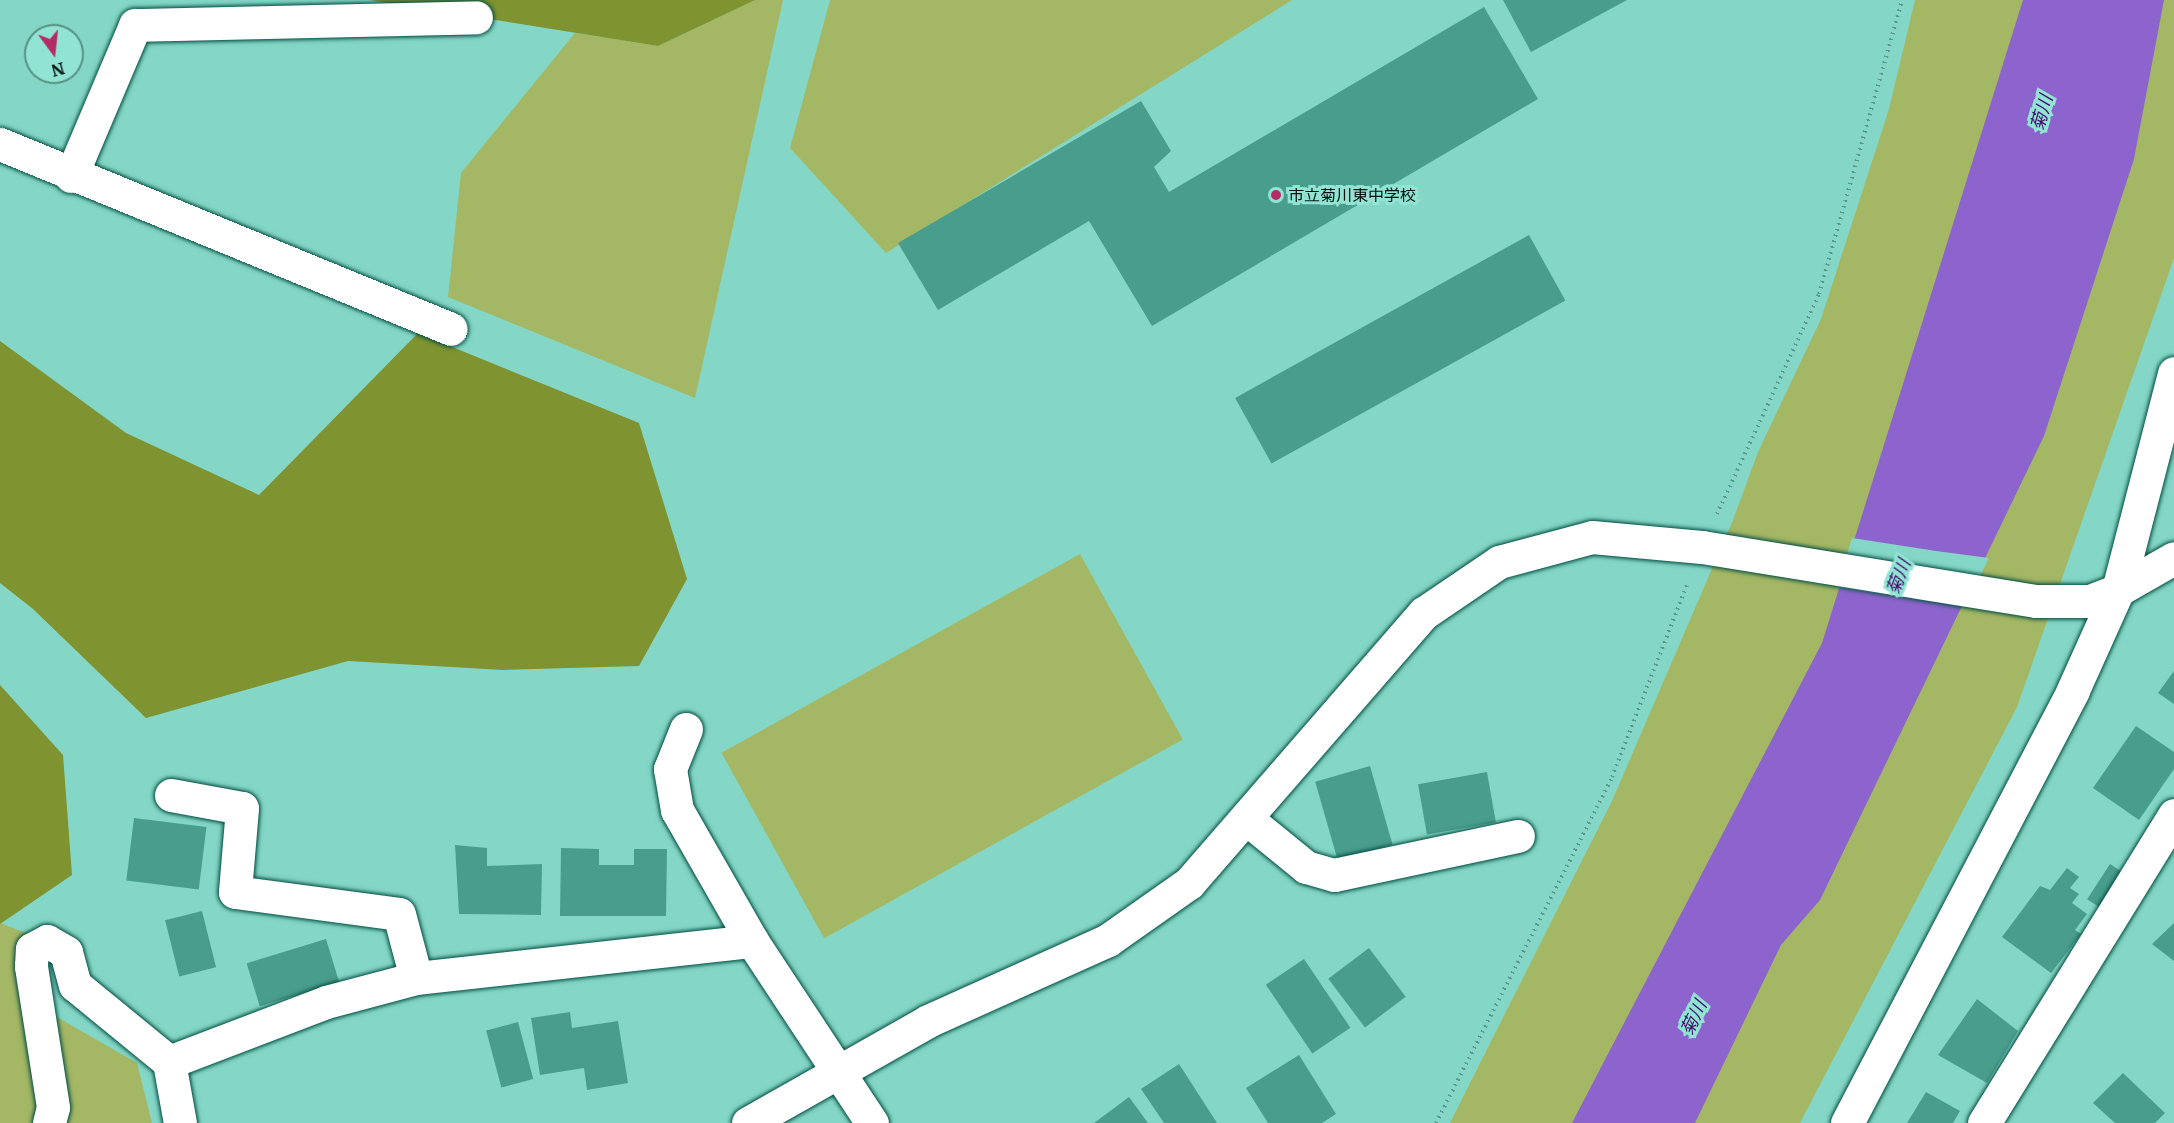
<!DOCTYPE html>
<html>
<head>
<meta charset="utf-8">
<style>
	body { margin:0 }
	#map { position:relative; width:2174px; height:1123px; overflow:hidden; background:#84d7c6; font-family:Merriweather,"Noto Sans JP",serif }
	div>[style] { position:absolute }
	.green>* { inset:0; background:#a4b764; transform-origin:0 0 }
	.forest>* { inset:0; background:#7f9330 }
	.water>* { inset:0; background:#8d64cd }
	.pier>* { inset:0; background:#84d7c6 }
	.building>* { inset:0; background:#499d8d; transform-origin:0 0 }
	.path>* { height:4px; margin-top:-2px; transform-origin:0; background:repeating-linear-gradient(90deg,#59978b 0 1.5px,transparent 0 6px) }
	.roads { filter:drop-shadow(0 0 2px #014d42) drop-shadow(0 0 2px #014d42) }
	.minor>* { height:33px; margin:-16.5px; padding:0 16.5px; transform-origin:16.5px; border-radius:16.5px; background:#fff }
	.dots>* { width:16px; height:16px; translate:-50% -50%; box-sizing:border-box; border:3px solid #91e4d3; border-radius:50% }
	span { translate:-50% -50%; white-space:nowrap; text-align:center; line-height:1.15; -webkit-text-stroke:6px #91e4d3; paint-order:stroke }
	.poi-label { font-size:16px; color:#00120e }
	.left { translate:0 -50%; text-align:left }
	.water-label { font-size:18px; color:#3f0e6f; font-style:italic }
	.north { position:absolute; left:24px; top:24px; width:60px; height:60px; box-sizing:border-box; background:#91e4d3; border:2px solid #579084; border-radius:50%; rotate:165deg; font-size:16px; font-weight:700; line-height:24px; text-align:center; color:#00120e }
	.north::after { content:''; display:block; margin:auto; width:21px; height:27px; background:#b52b66; clip-path:polygon(50% 0,100% 100%,50% 72%,0 100%) }
</style>
</head>
<body>
<div id="map">
	<div class="green">
		<i style="clip-path:polygon(755px 0,783px 0,695px 398px,448px 297px,461px 173px,575px 33px,658px 46px)"></i>
		<i style="clip-path:polygon(830px 0,1292px 0,886px 253px,790px 148px)"></i>
		<i style="clip-path:polygon(1915px 0,2174px 0,2174px 258px,2017px 707px,1800px 1123px,1450px 1123px,1612px 801px,1733px 520px,1758px 452px,1821px 319px,1889px 109px)"></i>
		<i style="left:1080px;top:554px;width:212px;height:410px;rotate:61deg"></i>
		<i style="clip-path:polygon(0 923px,47px 941px,50px 1013px,137px 1063px,152px 1123px,0 1123px)"></i>
	</div>
	<div class="forest">
		<i style="clip-path:polygon(370px 0,755px 0,658px 46px)"></i>
		<i style="clip-path:polygon(418px 333px,639px 423px,687px 579px,639px 666px,503px 670px,348px 661px,146px 718px,33px 609px,0 583px,0 341px,126px 433px,259px 495px)"></i>
		<i style="clip-path:polygon(0 685px,63px 755px,72px 875px,0 924px)"></i>
	</div>
	<div class="water">
		<i style="clip-path:polygon(2023px 0,2164px 0,2134px 159px,2044px 436px,1820px 900px,1781px 945px,1695px 1123px,1572px 1123px,1822px 643px)"></i>
	</div>
	<div class="pier">
		<i style="clip-path:polygon(1852px 538px,1936px 551px,1989px 558px,1965px 607px,1837px 587px)"></i>
	</div>
	<div class="building">
		<i style="clip-path:polygon(1503px 0,1627px 0,1531px 52px)"></i>
		<i style="clip-path:polygon(1484px 7px,1538px 99px,1152px 326px,1089px 221px,938px 310px,898px 243px,1141px 101px,1171px 151px,1154px 167px,1169px 192px)"></i>
		<i style="left:1529px;top:235px;width:75px;height:336px;rotate:61deg"></i>
		<i style="clip-path:polygon(2174px 671px,2174px 704px,2158px 693px)"></i>
		<i style="clip-path:polygon(2136px 726px,2174px 752px,2174px 769px,2139px 820px,2093px 788px)"></i>
		<i style="left:1370px;top:766px;width:82px;height:57px;rotate:74deg"></i>
		<i style="left:1487px;top:772px;width:51px;height:70px;rotate:80deg"></i>
		<i style="left:134px;top:818px;width:73px;height:63px;rotate:7deg"></i>
		<i style="clip-path:polygon(455px 845px,487px 848px,487px 866px,542px 864px,541px 915px,459px 914px)"></i>
		<i style="clip-path:polygon(561px 848px,599px 849px,599px 865px,634px 865px,634px 849px,667px 849px,666px 916px,560px 916px)"></i>
		<i style="left:2110px;top:864px;width:17px;height:42px;rotate:33deg"></i>
		<i style="clip-path:polygon(2067px 868px,2079px 877px,2070px 888px,2079px 894px,2072px 903px,2087px 914px,2075px 930px,2081px 934px,2051px 973px,2002px 937px,2040px 886px,2050px 890px)"></i>
		<i style="left:202px;top:911px;width:58px;height:38px;rotate:76deg"></i>
		<i style="clip-path:polygon(2174px 923px,2174px 961px,2152px 944px)"></i>
		<i style="left:326px;top:939px;width:45px;height:83px;rotate:73deg"></i>
		<i style="left:1369px;top:948px;width:61px;height:51px;rotate:53deg"></i>
		<i style="left:1304px;top:959px;width:83px;height:46px;rotate:56deg"></i>
		<i style="clip-path:polygon(1977px 999px,2018px 1031px,1987px 1083px,1938px 1055px)"></i>
		<i style="clip-path:polygon(570px 1012px,572px 1028px,618px 1021px,628px 1083px,587px 1090px,584px 1068px,540px 1075px,531px 1018px)"></i>
		<i style="left:518px;top:1022px;width:59px;height:33px;rotate:75deg"></i>
		<i style="clip-path:polygon(1299px 1055px,1336px 1114px,1322px 1123px,1268px 1123px,1246px 1088px)"></i>
		<i style="clip-path:polygon(1179px 1064px,1217px 1123px,1164px 1123px,1141px 1089px)"></i>
		<i style="clip-path:polygon(2123px 1073px,2165px 1113px,2155px 1123px,2115px 1123px,2093px 1103px)"></i>
		<i style="clip-path:polygon(1926px 1092px,1960px 1111px,1953px 1123px,1907px 1123px)"></i>
		<i style="clip-path:polygon(1129px 1097px,1148px 1123px,1094px 1123px)"></i>
	</div>
	<div class="path">
		<i style="left:1717px;top:514px;width:242px;rotate:-65.1deg"></i>
		<i style="left:1819px;top:294px;width:305px;rotate:-74.2deg"></i>
		<i style="left:1436px;top:1123px;width:388px;rotate:-63deg"></i>
		<i style="left:1612px;top:777px;width:209px;rotate:-68.7deg"></i>
	</div>
	<div class="roads">
		<div class="minor">
			<i style="left:0;top:144px;width:487px;rotate:22.3deg"></i>
			<i style="left:71px;top:176px;width:164px;rotate:-67deg"></i>
			<i style="left:135px;top:25px;width:341px;rotate:-1.3deg"></i>
			<i style="left:686px;top:729px;width:43px;rotate:111.8deg"></i>
			<i style="left:670px;top:769px;width:42px;rotate:80.3deg"></i>
			<i style="left:677px;top:810px;width:151px;rotate:60.2deg"></i>
			<i style="left:171px;top:795px;width:72px;rotate:10.4deg"></i>
			<i style="left:242px;top:808px;width:84px;rotate:94.8deg"></i>
			<i style="left:235px;top:892px;width:165px;rotate:7.6deg"></i>
			<i style="left:399px;top:914px;width:66px;rotate:75.1deg"></i>
			<i style="left:1247px;top:819px;width:76px;rotate:39.1deg"></i>
			<i style="left:1306px;top:867px;width:29px;rotate:16deg"></i>
			<i style="left:1334px;top:875px;width:188px;rotate:-12deg"></i>
			<i style="left:169px;top:1062px;width:62px;rotate:79.8deg"></i>
			<i style="left:49px;top:1123px;width:16px;rotate:-76deg"></i>
			<i style="left:53px;top:1107px;width:143px;rotate:-98.9deg"></i>
			<i style="left:31px;top:966px;width:17px;rotate:-87deg"></i>
			<i style="left:32px;top:949px;width:17px;rotate:-28deg"></i>
			<i style="left:47px;top:941px;width:22px;rotate:30deg"></i>
			<i style="left:66px;top:952px;width:34px;rotate:75deg"></i>
			<i style="left:75px;top:985px;width:122px;rotate:39.3deg"></i>
			<i style="left:169px;top:1062px;width:168px;rotate:-20.9deg"></i>
			<i style="left:326px;top:1002px;width:93px;rotate:-14.9deg"></i>
			<i style="left:416px;top:978px;width:338px;rotate:-6.3deg"></i>
			<i style="left:752px;top:941px;width:218px;rotate:56.6deg"></i>
			<i style="left:748px;top:1123px;width:207px;rotate:-29.5deg"></i>
			<i style="left:928px;top:1021px;width:197px;rotate:-24.2deg"></i>
			<i style="left:1108px;top:940px;width:99px;rotate:-35.1deg"></i>
			<i style="left:1189px;top:883px;width:358px;rotate:-49deg"></i>
			<i style="left:1424px;top:613px;width:91px;rotate:-34.2deg"></i>
			<i style="left:1499px;top:562px;width:96px;rotate:-15deg"></i>
			<i style="left:1592px;top:537px;width:110px;rotate:5.2deg"></i>
			<i style="left:1702px;top:547px;width:338px;rotate:9.2deg"></i>
			<i style="left:2036px;top:601px;width:54px"></i>
			<i style="left:2090px;top:601px;width:30px;rotate:-21deg"></i>
			<i style="left:2118px;top:590px;width:64px;rotate:-29.7deg"></i>
			<i style="left:1847px;top:1123px;width:488px;rotate:-62.4deg"></i>
			<i style="left:2073px;top:690px;width:110px;rotate:-65.8deg"></i>
			<i style="left:2118px;top:590px;width:224px;rotate:-75.5deg"></i>
			<i style="left:1984px;top:1123px;width:362px;rotate:-58.3deg"></i>
		</div>
	</div>
	<div class="dots">
		<i style="left:1276px;top:195px;background:#b52b66"></i>
	</div>
	<div class="poi-label">
		<span class="left" style="left:1288px;top:195px">市立菊川東中学校</span>
	</div>
	<div class="water-label">
		<span style="left:2042px;top:113px;rotate:-74deg">菊川</span>
		<span style="left:1899px;top:577px;rotate:-69deg">菊川</span>
		<span style="left:1694px;top:1018px;rotate:-64deg">菊川</span>
	</div>
	<div class="north">N</div>
</div>
</body>
</html>
